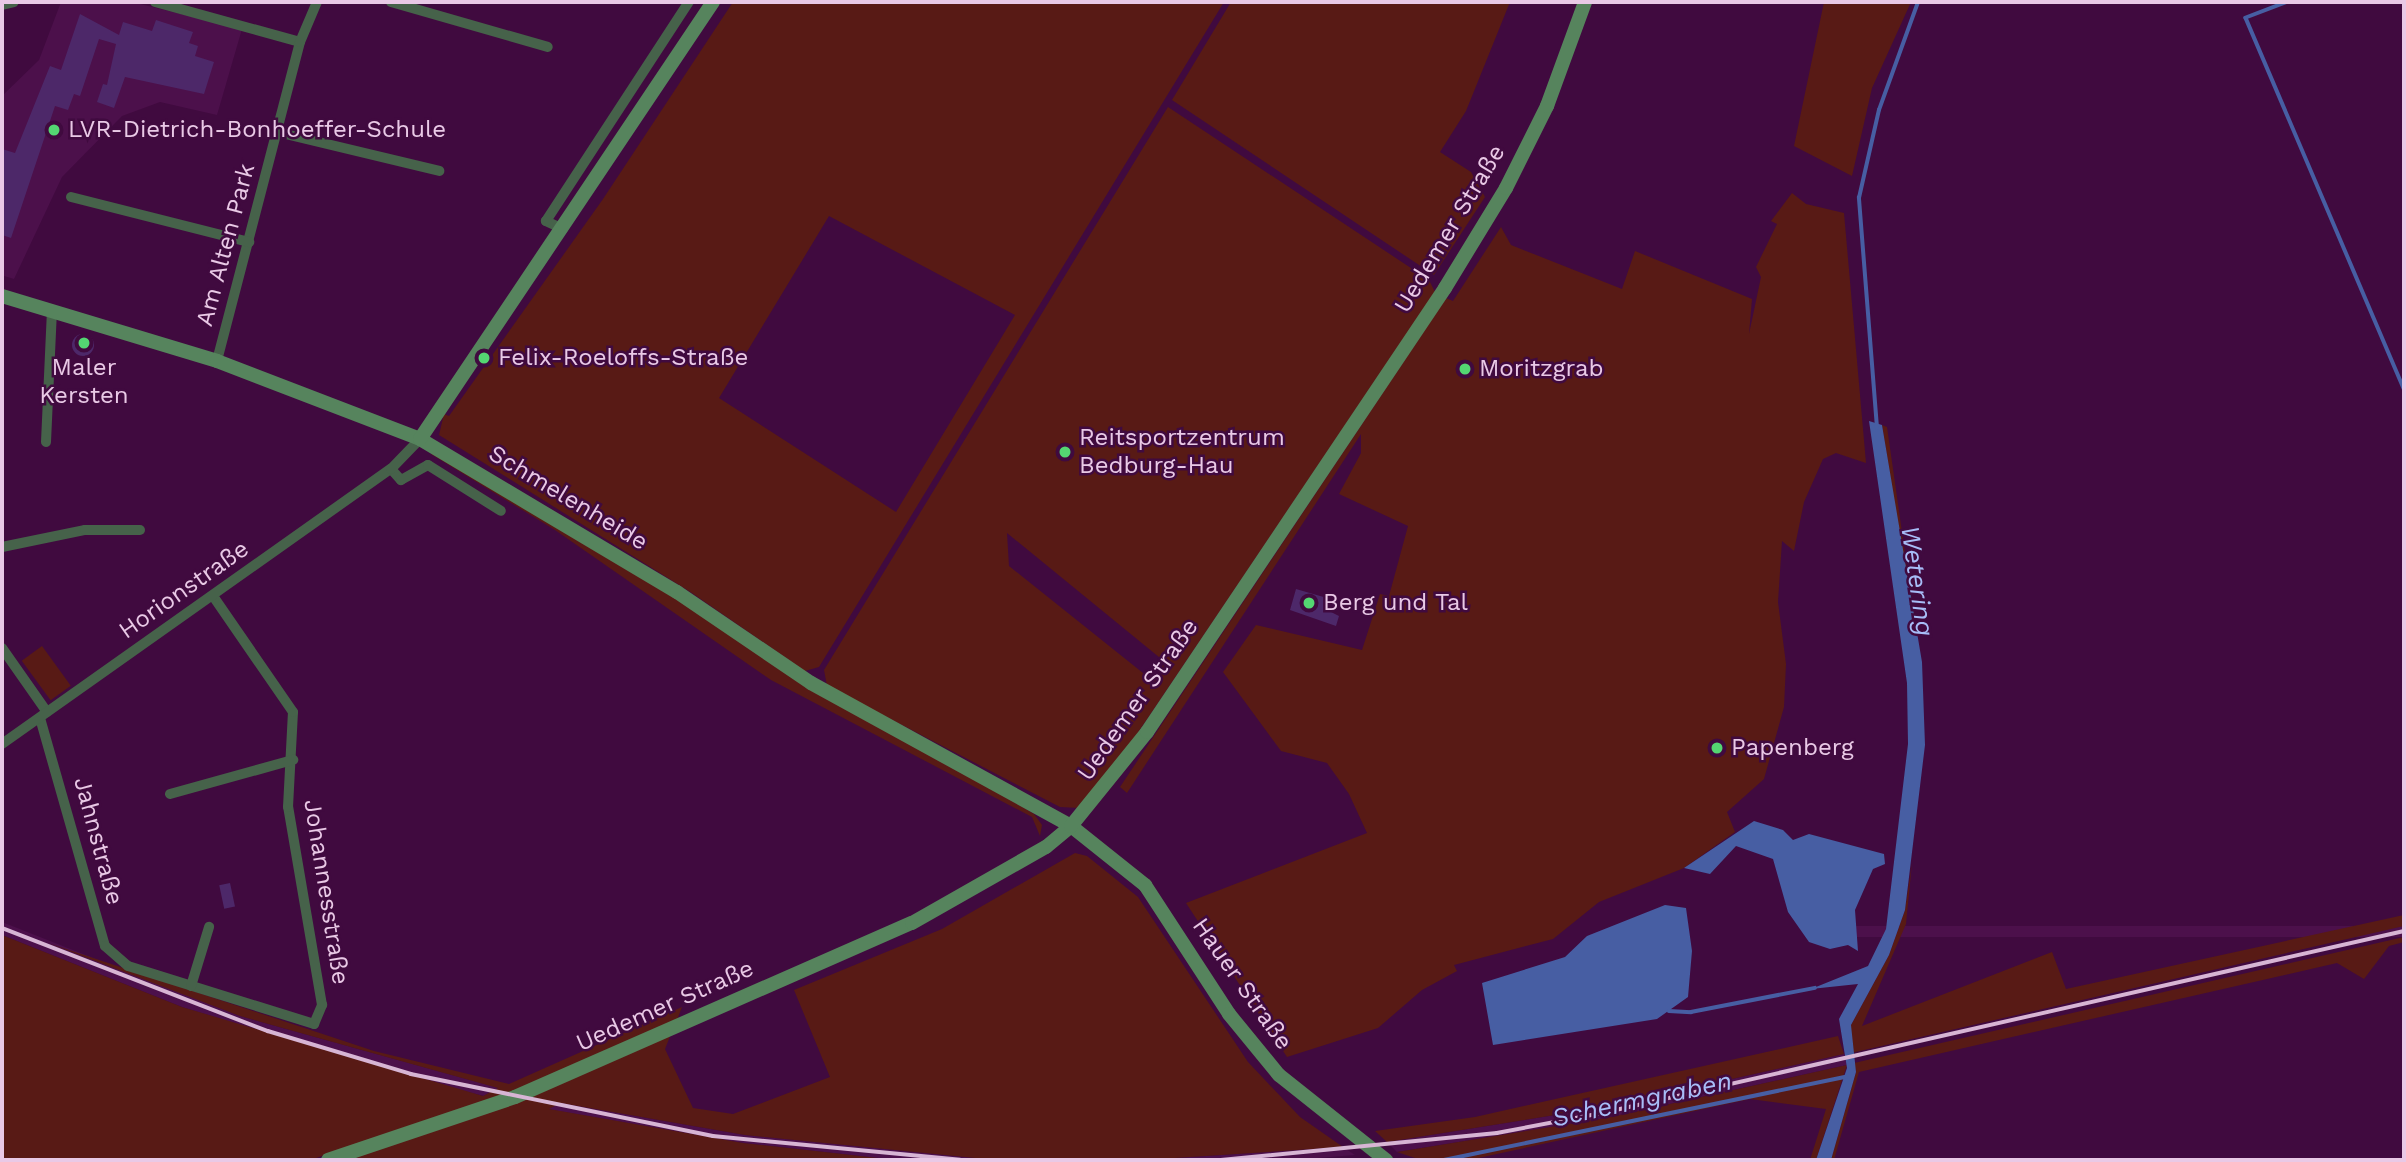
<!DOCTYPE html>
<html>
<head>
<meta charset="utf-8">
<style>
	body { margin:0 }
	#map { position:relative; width:2406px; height:1162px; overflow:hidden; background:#400a3f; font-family:"Work Sans",sans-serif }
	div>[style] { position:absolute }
	.built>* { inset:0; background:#4c104b; transform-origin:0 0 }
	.green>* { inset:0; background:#581a15; transform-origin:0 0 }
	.water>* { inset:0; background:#475ea3 }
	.stream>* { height:3.5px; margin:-1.75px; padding:0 1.75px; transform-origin:1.75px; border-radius:1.75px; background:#475ea3 }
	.building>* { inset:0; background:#4d2869; transform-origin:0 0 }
	.round { border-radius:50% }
	.street>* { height:10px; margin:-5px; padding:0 5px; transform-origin:5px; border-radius:5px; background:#46624a }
	.secondary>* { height:14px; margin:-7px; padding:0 7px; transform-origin:7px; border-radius:7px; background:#56845d }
	.rail>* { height:3.5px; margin:-1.75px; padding:0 1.75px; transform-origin:1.75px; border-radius:1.75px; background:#d7b5d4 }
	.dots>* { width:19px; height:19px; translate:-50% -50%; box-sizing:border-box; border:4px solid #400a3f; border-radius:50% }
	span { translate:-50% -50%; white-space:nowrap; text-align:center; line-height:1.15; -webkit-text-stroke:5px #400a3f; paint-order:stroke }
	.poi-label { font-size:24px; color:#e9c9e6 }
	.left { translate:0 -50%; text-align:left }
	.street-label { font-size:24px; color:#e9c9e6 }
	.water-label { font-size:26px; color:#a7bdf7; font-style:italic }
	.frame { position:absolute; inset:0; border:4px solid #e9c9e6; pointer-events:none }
</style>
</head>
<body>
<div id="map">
	<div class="built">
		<i style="clip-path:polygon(61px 2px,132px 2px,242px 29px,217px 115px,160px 102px,122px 116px,62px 177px,14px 279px,4px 276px,2px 283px,2px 96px,39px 60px)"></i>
		<i style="clip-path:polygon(2px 922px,240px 1016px,499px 1088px,484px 1096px,404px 1076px,182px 1007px,2px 935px)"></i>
		<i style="left:2404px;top:926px;width:11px;height:567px;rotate:90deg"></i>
		<i style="clip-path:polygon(1844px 1054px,1847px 1065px,1606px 1118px,1397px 1152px,1387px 1142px,1611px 1106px)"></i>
		<i style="clip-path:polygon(561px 1103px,745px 1135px,975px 1158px,1175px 1158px,1343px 1147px,1355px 1155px,1293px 1160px,896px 1160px,743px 1143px,547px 1109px)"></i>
	</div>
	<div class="green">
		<i style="clip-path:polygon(evenodd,733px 2px,1224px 2px,819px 667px,805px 671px,692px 593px,439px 435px,444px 414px,449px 416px,603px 199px,733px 2px,829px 216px,1015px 315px,896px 512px,719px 398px,829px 216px)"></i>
		<i style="clip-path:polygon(1231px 2px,1510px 2px,1466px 111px,1440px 152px,1471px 172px,1485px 197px,1434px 275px,1172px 100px)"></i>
		<i style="clip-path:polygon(1824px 2px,1911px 2px,1872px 88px,1852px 176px,1794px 146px)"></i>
		<i style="clip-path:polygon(evenodd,1168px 107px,1429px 280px,1435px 292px,1108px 777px,1079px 808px,1060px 807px,827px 686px,824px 670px,1168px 107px,1007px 533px,1165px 662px,1153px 681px,1009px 566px,1007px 533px)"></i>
		<i style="clip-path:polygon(1792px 193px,1806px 204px,1844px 213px,1866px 463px,1836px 453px,1823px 459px,1804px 502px,1794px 551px,1782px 541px,1778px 602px,1786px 664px,1784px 707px,1764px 779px,1727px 812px,1735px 832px,1684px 868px,1599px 902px,1553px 939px,1454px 965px,1457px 971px,1422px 990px,1378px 1028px,1287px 1057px,1186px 903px,1367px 833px,1349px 794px,1327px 763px,1281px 751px,1223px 672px,1256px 625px,1362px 650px,1380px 594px,1389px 596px,1408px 526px,1339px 494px,1361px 453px,1361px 434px,1127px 793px,1120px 787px,1446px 298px,1453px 301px,1501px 227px,1511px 245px,1622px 289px,1635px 251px,1752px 299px,1749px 334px,1761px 277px,1756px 267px,1777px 224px,1771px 221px)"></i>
		<i style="clip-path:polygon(1882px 425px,1887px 427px,1919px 651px,1912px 612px)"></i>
		<i style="clip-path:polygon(436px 452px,1034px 814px,1042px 825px,1040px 836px,1032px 817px,771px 680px,555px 530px,431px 454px)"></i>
		<i style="left:42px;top:646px;width:49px;height:25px;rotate:54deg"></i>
		<i style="clip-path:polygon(1075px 853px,1087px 856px,1138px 897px,1248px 1062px,1300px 1117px,1343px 1147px,1175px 1158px,975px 1158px,745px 1135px,561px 1103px,549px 1109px,743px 1143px,896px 1160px,347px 1160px,671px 1034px,665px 1049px,693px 1108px,733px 1114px,830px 1077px,794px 990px,942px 929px)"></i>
		<i style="clip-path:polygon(1912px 863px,1906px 924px,1862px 1026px,2052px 952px,2066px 989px,2404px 915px,2404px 926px,1851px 1053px,1851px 1025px,1889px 955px,1905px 910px)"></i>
		<i style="clip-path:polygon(2px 935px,182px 1007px,483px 1096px,498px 1088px,240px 1016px,48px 943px,374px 1051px,509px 1084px,682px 1007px,677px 1020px,511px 1093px,310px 1160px,2px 1160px)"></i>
		<i style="clip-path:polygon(2404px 937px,2404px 942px,2389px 946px,2364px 979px,2337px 963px,1859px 1072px,1834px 1160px,1831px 1160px,1856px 1072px,1854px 1063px)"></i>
		<i style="clip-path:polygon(1838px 1036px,1844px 1054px,1611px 1106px,1387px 1142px,1375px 1131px,1475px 1117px)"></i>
		<i style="clip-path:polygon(1847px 1065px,1816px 1160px,1810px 1160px,1826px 1109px,1750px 1099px,1469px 1160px,1421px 1160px,1397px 1152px,1606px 1118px)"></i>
	</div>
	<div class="water">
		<i style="clip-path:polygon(1869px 421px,1882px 425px,1922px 662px,1925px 745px,1905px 910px,1889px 955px,1851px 1025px,1856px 1072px,1831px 1160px,1816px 1160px,1847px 1068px,1839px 1019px,1858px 984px,1811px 989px,1868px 966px,1886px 929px,1908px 744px,1907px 683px)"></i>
		<i style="clip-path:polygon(1754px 821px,1783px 830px,1793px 840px,1809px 834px,1884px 854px,1885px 864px,1873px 869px,1855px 910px,1858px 951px,1848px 945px,1830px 949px,1809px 942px,1788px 912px,1773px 859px,1736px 846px,1710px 874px,1684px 868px)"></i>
		<i style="clip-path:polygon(1665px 905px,1686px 908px,1692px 951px,1688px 997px,1657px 1019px,1493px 1045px,1482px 983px,1565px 957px,1587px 936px)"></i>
	</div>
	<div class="stream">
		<i style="left:2288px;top:2px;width:45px;rotate:159.1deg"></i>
		<i style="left:2246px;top:18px;width:403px;rotate:66.9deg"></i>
		<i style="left:1877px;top:428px;width:231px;rotate:-94.5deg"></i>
		<i style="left:1859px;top:198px;width:90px;rotate:-77.2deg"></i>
		<i style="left:1879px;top:110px;width:115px;rotate:-70.1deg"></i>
		<i style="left:1669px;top:1011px;width:22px;rotate:3deg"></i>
		<i style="left:1691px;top:1012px;width:126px;rotate:-11deg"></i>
		<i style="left:1444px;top:1160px;width:410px;rotate:-11.7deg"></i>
	</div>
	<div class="building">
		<i style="clip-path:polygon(80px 14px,119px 35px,123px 22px,152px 31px,156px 20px,193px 32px,189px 43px,198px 46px,195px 56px,214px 62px,204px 94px,125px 77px,114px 108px,97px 102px,103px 84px,107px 85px,116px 44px,99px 39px,80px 96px,74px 94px,68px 110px,55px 106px,11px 238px,2px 235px,2px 149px,15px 153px,50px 66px,61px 70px)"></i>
		<i class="round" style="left:72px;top:334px;width:22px;height:22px"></i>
		<i style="clip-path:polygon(1296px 589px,1327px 598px,1325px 609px,1339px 616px,1336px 626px,1290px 610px)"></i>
		<i style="left:230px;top:883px;width:24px;height:11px;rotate:78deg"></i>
	</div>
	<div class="street">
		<i style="left:155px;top:2px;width:150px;rotate:15.4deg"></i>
		<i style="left:300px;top:42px;width:330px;rotate:104.6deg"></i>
		<i style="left:391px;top:2px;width:163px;rotate:16deg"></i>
		<i style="left:2px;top:5px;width:12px;rotate:-14deg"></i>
		<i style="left:300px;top:42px;width:43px;rotate:-67deg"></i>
		<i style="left:277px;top:132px;width:167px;rotate:13.5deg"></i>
		<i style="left:71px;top:197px;width:184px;rotate:14.2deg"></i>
		<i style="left:563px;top:229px;width:19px;rotate:-155deg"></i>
		<i style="left:546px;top:221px;width:262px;rotate:-56.9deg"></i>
		<i style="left:46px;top:442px;width:132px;rotate:-87.4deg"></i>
		<i style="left:391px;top:469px;width:15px;rotate:48deg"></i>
		<i style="left:401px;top:480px;width:31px;rotate:-29deg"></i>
		<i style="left:428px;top:465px;width:86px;rotate:32.2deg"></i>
		<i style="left:2px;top:547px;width:85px;rotate:-11.6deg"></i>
		<i style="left:85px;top:530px;width:55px"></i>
		<i style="left:2px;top:648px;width:78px;rotate:54.9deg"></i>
		<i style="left:40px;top:718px;width:237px;rotate:74.1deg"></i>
		<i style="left:105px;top:946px;width:30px;rotate:41deg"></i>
		<i style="left:128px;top:966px;width:195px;rotate:17.3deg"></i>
		<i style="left:314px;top:1024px;width:21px;rotate:-67deg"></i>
		<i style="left:322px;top:1005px;width:201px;rotate:-99.7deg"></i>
		<i style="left:288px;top:807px;width:95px;rotate:-87deg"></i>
		<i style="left:293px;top:712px;width:141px;rotate:-124.6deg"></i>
		<i style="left:2px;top:744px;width:476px;rotate:-35.3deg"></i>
		<i style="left:391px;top:469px;width:42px;rotate:-46deg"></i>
		<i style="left:170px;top:794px;width:128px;rotate:-15.5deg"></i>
		<i style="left:191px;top:986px;width:62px;rotate:-73deg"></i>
	</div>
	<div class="secondary">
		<i style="left:2px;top:296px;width:225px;rotate:16.8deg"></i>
		<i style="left:217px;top:361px;width:217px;rotate:21deg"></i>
		<i style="left:420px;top:439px;width:299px;rotate:30.8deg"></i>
		<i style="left:677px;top:592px;width:162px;rotate:34.2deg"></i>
		<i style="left:811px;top:683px;width:297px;rotate:28.8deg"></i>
		<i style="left:1071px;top:826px;width:95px;rotate:38.6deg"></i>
		<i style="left:1145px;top:885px;width:154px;rotate:56.9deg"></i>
		<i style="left:1229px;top:1014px;width:79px;rotate:50.7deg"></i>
		<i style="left:1279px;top:1075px;width:137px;rotate:38.5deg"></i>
		<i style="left:420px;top:439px;width:526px;rotate:-56.16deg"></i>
		<i style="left:328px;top:1160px;width:197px;rotate:-18.6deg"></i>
		<i style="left:515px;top:1097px;width:433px;rotate:-23.7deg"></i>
		<i style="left:912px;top:923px;width:154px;rotate:-29.6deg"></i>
		<i style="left:1046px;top:847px;width:33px;rotate:-40deg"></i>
		<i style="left:1071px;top:826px;width:121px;rotate:-51deg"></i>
		<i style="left:1147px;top:732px;width:535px;rotate:-56.13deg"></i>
		<i style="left:1445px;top:288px;width:117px;rotate:-58.6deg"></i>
		<i style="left:1506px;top:188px;width:92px;rotate:-63.4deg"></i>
		<i style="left:1547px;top:106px;width:111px;rotate:-69.9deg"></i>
	</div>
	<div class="rail">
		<i style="left:2px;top:928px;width:285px;rotate:21.2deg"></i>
		<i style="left:268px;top:1031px;width:149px;rotate:16.7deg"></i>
		<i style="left:411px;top:1074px;width:308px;rotate:11.6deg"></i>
		<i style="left:713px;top:1136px;width:248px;rotate:5.5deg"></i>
		<i style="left:1221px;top:1160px;width:277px;rotate:-5.6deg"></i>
		<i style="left:1497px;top:1133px;width:112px;rotate:-10.8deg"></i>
		<i style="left:1607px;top:1112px;width:817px;rotate:-12.79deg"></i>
	</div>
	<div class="dots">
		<i style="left:54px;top:130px;background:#54d672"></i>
		<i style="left:84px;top:343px;background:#54d672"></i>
		<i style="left:484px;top:358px;background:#54d672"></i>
		<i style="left:1465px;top:369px;background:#54d672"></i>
		<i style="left:1065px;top:452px;background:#54d672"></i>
		<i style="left:1309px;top:603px;background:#54d672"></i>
		<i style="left:1717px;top:748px;background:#54d672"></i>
	</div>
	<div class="poi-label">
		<span class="left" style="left:68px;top:130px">LVR-Dietrich-Bonhoeffer-Schule</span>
		<span class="left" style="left:498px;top:358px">Felix-Roeloffs-Straße</span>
		<span style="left:84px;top:382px">Maler<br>Kersten</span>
		<span class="left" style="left:1479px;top:369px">Moritzgrab</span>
		<span class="left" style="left:1079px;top:452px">Reitsportzentrum<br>Bedburg-Hau</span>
		<span class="left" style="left:1323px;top:603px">Berg und Tal</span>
		<span class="left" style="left:1731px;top:748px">Papenberg</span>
	</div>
	<div class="street-label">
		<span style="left:1450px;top:229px;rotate:-59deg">Uedemer Straße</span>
		<span style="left:226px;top:245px;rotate:-75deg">Am Alten Park</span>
		<span style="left:568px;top:498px;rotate:31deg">Schmelenheide</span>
		<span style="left:184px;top:590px;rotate:-35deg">Horionstraße</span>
		<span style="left:1138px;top:700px;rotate:-55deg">Uedemer Straße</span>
		<span style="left:98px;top:841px;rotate:75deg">Jahnstraße</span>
		<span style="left:326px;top:892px;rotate:81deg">Johannesstraße</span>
		<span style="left:1242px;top:984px;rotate:55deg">Hauer Straße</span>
		<span style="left:665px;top:1006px;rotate:-24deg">Uedemer Straße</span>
	</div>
	<div class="water-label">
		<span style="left:1917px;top:581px;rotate:82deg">Wetering</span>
		<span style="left:1642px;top:1100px;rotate:-12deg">Schermgraben</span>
	</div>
	<div class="frame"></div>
</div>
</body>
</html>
